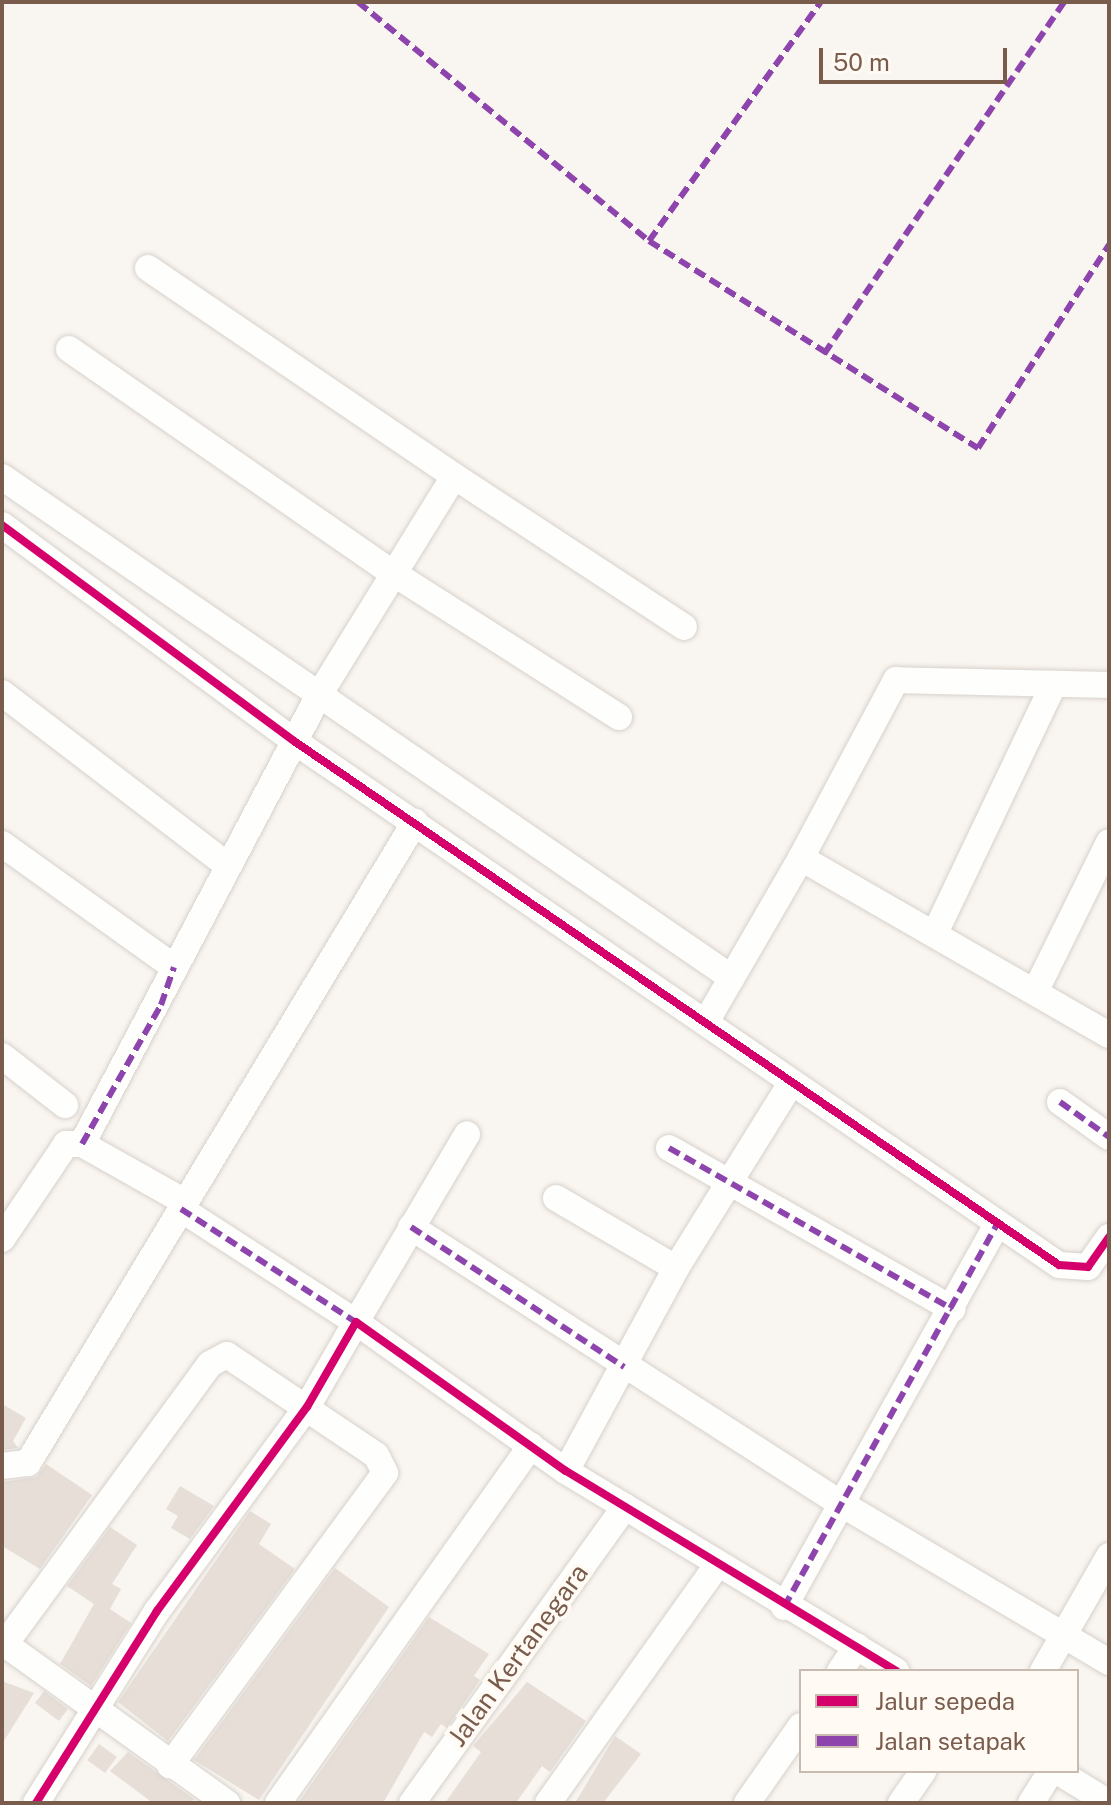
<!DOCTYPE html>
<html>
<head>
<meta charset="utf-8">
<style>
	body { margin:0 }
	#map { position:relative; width:1111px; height:1805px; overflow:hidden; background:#f9f5f0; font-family:"Public Sans",sans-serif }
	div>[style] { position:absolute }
	.building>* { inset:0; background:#e6ded7; transform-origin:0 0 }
	.roads { filter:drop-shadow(0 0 2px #d7d1cb) drop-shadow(0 0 2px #d7d1cb) }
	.minor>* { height:26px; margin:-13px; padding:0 13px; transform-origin:13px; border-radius:13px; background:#fefefd }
	.quiet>* { height:6px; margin-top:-3px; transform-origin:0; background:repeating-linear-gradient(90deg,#8e44ad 0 12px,transparent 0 18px) }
	.cycleway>* { height:8px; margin:-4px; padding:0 4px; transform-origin:4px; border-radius:4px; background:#d6006c }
	span { translate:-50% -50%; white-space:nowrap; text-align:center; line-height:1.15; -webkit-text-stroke:8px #fffaf3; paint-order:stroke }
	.street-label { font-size:26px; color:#7a5c4d }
	.frame { position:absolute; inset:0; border:4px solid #7a5c4d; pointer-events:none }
	.legend { position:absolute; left:799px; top:1669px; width:280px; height:104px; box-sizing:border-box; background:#fffaf3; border:2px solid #cabbb1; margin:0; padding:10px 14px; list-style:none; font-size:24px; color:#7a5c4d }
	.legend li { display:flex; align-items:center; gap:16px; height:40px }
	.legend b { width:40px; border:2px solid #cabbb1 }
	.scale { position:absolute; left:819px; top:48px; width:188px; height:36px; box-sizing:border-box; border:4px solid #7a5c4d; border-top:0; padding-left:10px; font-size:24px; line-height:28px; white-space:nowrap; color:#7a5c4d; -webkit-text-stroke:6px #fffaf3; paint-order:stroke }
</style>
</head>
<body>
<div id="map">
	<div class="building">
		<i style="clip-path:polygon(2px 1404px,26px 1418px,13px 1441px,18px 1448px,2px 1450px)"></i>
		<i style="clip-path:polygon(46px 1464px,92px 1495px,40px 1569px,2px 1546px,2px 1482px,36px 1477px)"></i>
		<i style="clip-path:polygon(180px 1486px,214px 1506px,190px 1539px,171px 1528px,178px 1516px,166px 1509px)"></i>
		<i style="clip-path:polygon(250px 1511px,271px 1524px,259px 1544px,295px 1569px,168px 1741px,118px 1702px)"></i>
		<i style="clip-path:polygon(110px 1527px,137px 1545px,112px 1584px,121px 1589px,110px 1609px,131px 1623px,91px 1686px,60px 1664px,94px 1604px,67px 1586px)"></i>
		<i style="clip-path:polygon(335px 1568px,389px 1607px,259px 1800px,194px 1760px)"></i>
		<i style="clip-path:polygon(429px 1617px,489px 1654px,474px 1676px,480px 1680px,447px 1728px,441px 1724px,432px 1737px,424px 1732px,383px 1803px,298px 1803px)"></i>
		<i style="clip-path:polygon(2px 1681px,34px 1693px,2px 1744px)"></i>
		<i style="clip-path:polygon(527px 1682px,586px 1721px,550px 1772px,542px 1766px,516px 1803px,445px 1803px,481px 1752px,473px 1746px)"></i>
		<i style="left:44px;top:1691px;width:30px;height:15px;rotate:37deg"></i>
		<i style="clip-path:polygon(615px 1736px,641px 1754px,603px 1803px,575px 1803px)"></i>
		<i style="left:99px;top:1744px;width:22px;height:20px;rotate:36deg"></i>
		<i style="clip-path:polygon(128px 1752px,194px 1799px,191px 1803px,153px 1803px,110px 1771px)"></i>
	</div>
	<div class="roads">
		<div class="minor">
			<i style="left:69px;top:349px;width:394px;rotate:34.7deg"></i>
			<i style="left:393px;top:573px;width:268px;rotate:32.5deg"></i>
			<i style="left:454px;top:476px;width:275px;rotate:33.3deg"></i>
			<i style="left:2px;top:477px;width:885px;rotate:34.46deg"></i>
			<i style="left:2px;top:525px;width:363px;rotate:36.5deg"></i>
			<i style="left:294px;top:741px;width:927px;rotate:34.41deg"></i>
			<i style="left:1059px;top:1265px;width:29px;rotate:4deg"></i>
			<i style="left:1088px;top:1267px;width:37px;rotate:-55deg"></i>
			<i style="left:1109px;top:685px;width:213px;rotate:-178.7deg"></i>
			<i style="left:896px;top:680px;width:202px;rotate:118.1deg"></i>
			<i style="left:801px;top:858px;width:355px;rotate:29.9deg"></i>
			<i style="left:2px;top:693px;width:283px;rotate:37.4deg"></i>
			<i style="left:2px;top:844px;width:211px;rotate:35.6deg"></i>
			<i style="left:936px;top:931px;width:274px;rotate:-64.5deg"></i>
			<i style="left:1035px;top:992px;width:167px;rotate:-63.7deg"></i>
			<i style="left:706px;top:1022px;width:190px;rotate:-59.9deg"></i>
			<i style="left:2px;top:1056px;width:80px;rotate:37.9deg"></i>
			<i style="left:1060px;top:1102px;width:60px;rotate:35.5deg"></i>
			<i style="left:82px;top:1144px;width:508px;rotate:-62.17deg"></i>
			<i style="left:319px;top:695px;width:257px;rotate:-58.3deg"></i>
			<i style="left:454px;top:476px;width:370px;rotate:-145.8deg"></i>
			<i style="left:669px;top:1148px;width:326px;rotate:29.6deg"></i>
			<i style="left:556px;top:1198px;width:139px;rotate:30.3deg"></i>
			<i style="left:181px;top:1209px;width:208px;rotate:32.9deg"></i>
			<i style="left:356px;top:1322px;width:218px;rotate:-59.4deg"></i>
			<i style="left:411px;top:1227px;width:510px;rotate:32.76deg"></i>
			<i style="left:840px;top:1503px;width:312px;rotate:30.6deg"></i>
			<i style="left:2px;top:1239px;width:115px;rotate:-56deg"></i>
			<i style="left:66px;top:1144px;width:16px"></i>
			<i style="left:82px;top:1144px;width:118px;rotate:29.4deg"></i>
			<i style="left:2px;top:1466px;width:26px;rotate:-7deg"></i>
			<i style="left:28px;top:1463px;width:749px;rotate:-58.88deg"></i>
			<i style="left:566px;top:1471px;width:231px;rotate:-61.5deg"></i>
			<i style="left:676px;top:1268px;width:218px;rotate:-58.1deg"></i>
			<i style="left:784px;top:1607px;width:437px;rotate:-60.9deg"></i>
			<i style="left:2px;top:1642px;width:277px;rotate:35.6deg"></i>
			<i style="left:5px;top:1644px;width:347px;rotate:-53.8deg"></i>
			<i style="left:210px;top:1364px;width:19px;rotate:-28deg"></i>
			<i style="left:227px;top:1355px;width:179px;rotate:33.9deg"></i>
			<i style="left:376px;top:1455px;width:20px;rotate:63deg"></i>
			<i style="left:385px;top:1473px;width:363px;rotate:126.3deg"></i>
			<i style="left:840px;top:1671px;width:30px;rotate:-56deg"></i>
			<i style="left:1043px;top:1671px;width:133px;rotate:-60.1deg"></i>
			<i style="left:1057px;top:1771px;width:61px;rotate:31.6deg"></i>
			<i style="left:36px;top:1803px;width:227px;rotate:-57.8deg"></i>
			<i style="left:157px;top:1611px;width:253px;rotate:-53.7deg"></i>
			<i style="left:307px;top:1407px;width:98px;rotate:-60deg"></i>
			<i style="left:356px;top:1322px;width:257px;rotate:35.4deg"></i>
			<i style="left:566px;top:1471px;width:386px;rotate:31.2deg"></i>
			<i style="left:278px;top:1803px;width:438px;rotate:-54.7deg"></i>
			<i style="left:412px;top:1803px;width:365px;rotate:-54.3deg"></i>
			<i style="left:548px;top:1803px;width:292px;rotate:-54.6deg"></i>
			<i style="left:747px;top:1803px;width:94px;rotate:-55deg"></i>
			<i style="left:901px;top:1803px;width:39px;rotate:-55deg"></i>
			<i style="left:1031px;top:1803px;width:38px;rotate:-58deg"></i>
		</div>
	</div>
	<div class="quiet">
		<i style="left:358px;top:2px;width:377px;rotate:39.4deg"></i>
		<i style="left:649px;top:241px;width:294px;rotate:-54.3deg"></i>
		<i style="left:649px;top:241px;width:389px;rotate:32.2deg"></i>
		<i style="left:978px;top:448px;width:242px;rotate:-57.2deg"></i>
		<i style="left:824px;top:354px;width:426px;rotate:-55.7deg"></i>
		<i style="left:1060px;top:1102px;width:60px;rotate:35.5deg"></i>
		<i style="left:82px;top:1144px;width:160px;rotate:-60.4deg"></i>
		<i style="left:161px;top:1005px;width:40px;rotate:-71.1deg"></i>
		<i style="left:669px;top:1148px;width:326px;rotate:29.6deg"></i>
		<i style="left:181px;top:1209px;width:208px;rotate:32.9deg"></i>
		<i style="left:411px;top:1227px;width:255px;rotate:33.3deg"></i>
		<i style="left:784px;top:1607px;width:437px;rotate:-60.9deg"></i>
	</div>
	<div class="cycleway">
		<i style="left:2px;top:525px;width:363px;rotate:36.5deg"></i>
		<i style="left:294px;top:741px;width:927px;rotate:34.41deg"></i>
		<i style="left:1059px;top:1265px;width:29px;rotate:4deg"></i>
		<i style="left:1088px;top:1267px;width:37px;rotate:-55deg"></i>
		<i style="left:36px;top:1803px;width:227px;rotate:-57.8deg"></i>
		<i style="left:157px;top:1611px;width:253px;rotate:-53.7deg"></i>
		<i style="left:307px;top:1407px;width:98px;rotate:-60deg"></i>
		<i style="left:356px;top:1322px;width:257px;rotate:35.4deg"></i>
		<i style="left:566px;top:1471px;width:386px;rotate:31.2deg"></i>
	</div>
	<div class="street-label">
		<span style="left:518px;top:1655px;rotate:-54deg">Jalan Kertanegara</span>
	</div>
	<div class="frame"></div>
	<ul class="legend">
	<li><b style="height:10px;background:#d6006c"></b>Jalur sepeda</li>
	<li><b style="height:10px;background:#8e44ad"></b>Jalan setapak</li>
	</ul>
	<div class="scale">50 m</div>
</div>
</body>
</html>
